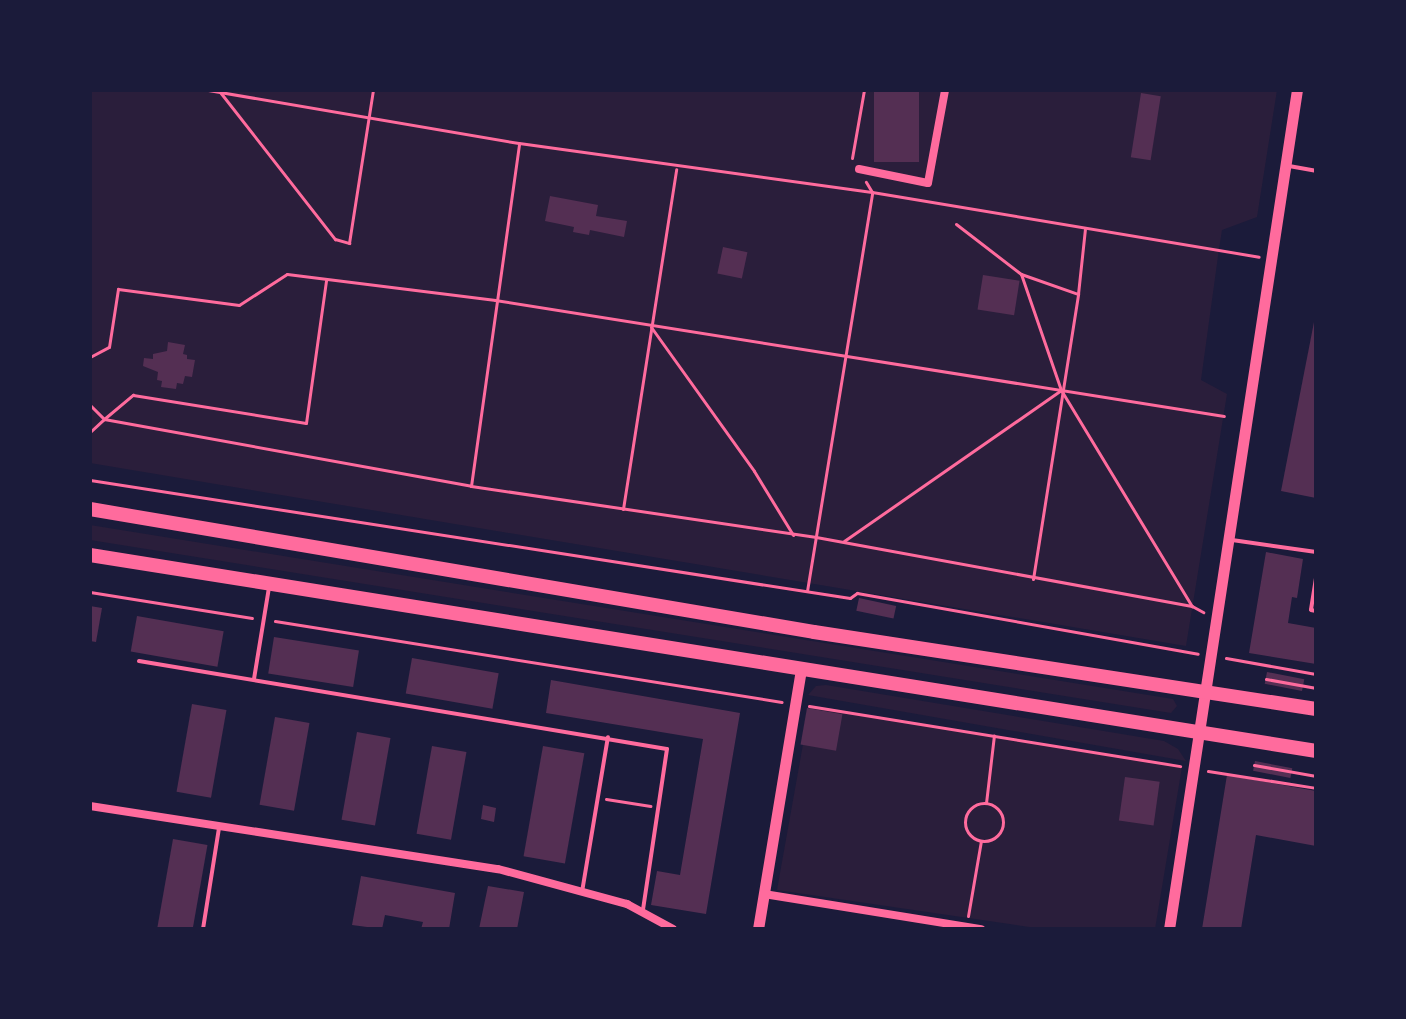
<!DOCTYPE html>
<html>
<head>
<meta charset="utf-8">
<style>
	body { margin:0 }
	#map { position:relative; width:1406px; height:1019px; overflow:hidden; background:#1b1b3a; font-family:Ubuntu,sans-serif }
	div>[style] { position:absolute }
	.green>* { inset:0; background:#2a1e3b }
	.building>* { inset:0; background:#542f53; transform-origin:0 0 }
	.path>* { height:3px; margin:-1.5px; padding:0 1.5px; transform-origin:1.5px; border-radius:1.5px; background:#ff6b9d }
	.path>.ring { margin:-1.5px; padding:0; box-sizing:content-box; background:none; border:3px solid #ff6b9d; border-radius:50% }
	.service>* { height:4px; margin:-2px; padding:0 2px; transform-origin:2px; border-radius:2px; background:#ff6b9d }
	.minor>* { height:8px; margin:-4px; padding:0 4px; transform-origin:4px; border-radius:4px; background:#ff6b9d }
	.tertiary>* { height:11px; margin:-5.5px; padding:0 5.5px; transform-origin:5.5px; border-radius:5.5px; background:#ff6b9d }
	.primary>* { height:14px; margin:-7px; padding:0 7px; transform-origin:7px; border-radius:7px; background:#ff6b9d }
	span { translate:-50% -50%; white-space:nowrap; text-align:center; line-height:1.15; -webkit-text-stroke:7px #1b1b3a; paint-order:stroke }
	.frame { position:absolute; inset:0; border:92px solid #1b1b3a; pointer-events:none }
</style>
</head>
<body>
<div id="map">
	<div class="green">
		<i style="clip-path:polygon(90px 90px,1277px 90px,1257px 217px,1222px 230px,1219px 249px,1201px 380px,1227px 394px,1186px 646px,90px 463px)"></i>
		<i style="clip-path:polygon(90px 525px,1173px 699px,1177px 706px,1171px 713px,90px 540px)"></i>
		<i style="clip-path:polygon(826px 685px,1164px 741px,1178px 749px,1186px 761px,808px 695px,816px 686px)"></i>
		<i style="clip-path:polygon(810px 705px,1182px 767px,1155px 929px,1043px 929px,777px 890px)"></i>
	</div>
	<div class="building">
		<i style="left:874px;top:90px;width:45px;height:72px"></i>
		<i style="left:1141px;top:93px;width:20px;height:65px;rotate:9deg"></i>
		<i style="clip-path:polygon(550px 196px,598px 205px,596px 216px,627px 221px,624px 237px,590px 230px,589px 235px,573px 232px,574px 227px,545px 221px)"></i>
		<i style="left:723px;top:247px;width:25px;height:27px;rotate:12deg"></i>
		<i style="left:983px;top:275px;width:37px;height:35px;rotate:9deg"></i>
		<i style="clip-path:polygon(1315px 317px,1316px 317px,1316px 498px,1281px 491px)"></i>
		<i style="clip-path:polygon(168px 342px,185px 345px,183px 354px,187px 355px,187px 359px,195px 360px,192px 377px,185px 376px,183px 384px,177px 383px,176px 389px,161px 387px,162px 381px,157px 380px,158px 372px,143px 366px,144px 358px,153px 359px,153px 354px,167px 351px)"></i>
		<i style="clip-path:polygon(1266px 552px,1303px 559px,1297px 598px,1292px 597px,1288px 623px,1316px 628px,1316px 664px,1249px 653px)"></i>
		<i style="left:859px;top:598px;width:38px;height:13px;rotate:12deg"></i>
		<i style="clip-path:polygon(90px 606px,102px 608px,96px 642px,90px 641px)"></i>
		<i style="left:137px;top:616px;width:88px;height:36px;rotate:10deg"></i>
		<i style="left:274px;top:637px;width:86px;height:37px;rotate:9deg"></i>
		<i style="left:412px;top:658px;width:88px;height:36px;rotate:10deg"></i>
		<i style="left:1267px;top:672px;width:38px;height:12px;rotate:11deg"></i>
		<i style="clip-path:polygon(551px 680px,740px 713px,706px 914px,651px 905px,657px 871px,680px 875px,703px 739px,546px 713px)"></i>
		<i style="left:192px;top:704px;width:35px;height:89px;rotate:10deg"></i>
		<i style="left:807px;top:708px;width:36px;height:37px;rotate:10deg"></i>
		<i style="left:275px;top:717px;width:35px;height:89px;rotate:10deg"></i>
		<i style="left:357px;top:732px;width:34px;height:89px;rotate:10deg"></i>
		<i style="left:432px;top:746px;width:35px;height:89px;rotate:10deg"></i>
		<i style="left:543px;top:746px;width:42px;height:112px;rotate:10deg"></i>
		<i style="left:1255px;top:761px;width:38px;height:10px;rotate:11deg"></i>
		<i style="clip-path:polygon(1227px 775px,1316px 791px,1316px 846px,1256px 835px,1241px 929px,1202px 929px)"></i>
		<i style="left:1125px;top:777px;width:35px;height:44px;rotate:8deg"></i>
		<i style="clip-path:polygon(483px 805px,496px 808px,494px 822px,481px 819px)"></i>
		<i style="left:173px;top:839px;width:35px;height:91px;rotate:10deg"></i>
		<i style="clip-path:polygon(361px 876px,455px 893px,449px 929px,421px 929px,423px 922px,385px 915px,382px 929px,352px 925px)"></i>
		<i style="clip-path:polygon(488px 886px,524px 892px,517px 929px,479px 929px)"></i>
	</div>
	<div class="path">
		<i style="left:208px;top:90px;width:315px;rotate:9.7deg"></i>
		<i style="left:519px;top:143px;width:356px;rotate:7.9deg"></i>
		<i style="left:872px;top:192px;width:392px;rotate:9.5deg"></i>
		<i style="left:220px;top:92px;width:187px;rotate:52deg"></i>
		<i style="left:335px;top:239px;width:15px;rotate:16deg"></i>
		<i style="left:349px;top:243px;width:155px;rotate:-81.1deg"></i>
		<i style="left:852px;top:158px;width:69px;rotate:-80deg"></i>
		<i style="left:956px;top:224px;width:82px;rotate:37.6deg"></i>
		<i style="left:1021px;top:274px;width:123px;rotate:71deg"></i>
		<i style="left:1061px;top:390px;width:253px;rotate:58.8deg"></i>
		<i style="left:1021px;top:274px;width:60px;rotate:19.3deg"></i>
		<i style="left:651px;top:327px;width:177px;rotate:54.4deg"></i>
		<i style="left:754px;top:471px;width:75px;rotate:58.6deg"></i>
		<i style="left:90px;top:357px;width:21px;rotate:-28deg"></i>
		<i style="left:109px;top:347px;width:59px;rotate:-81.2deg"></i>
		<i style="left:118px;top:289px;width:122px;rotate:7.5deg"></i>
		<i style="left:239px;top:305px;width:57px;rotate:-32.9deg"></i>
		<i style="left:287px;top:274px;width:210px;rotate:7.1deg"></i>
		<i style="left:495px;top:300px;width:738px;rotate:9.04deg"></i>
		<i style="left:90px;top:405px;width:20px;rotate:45deg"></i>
		<i style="left:104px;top:419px;width:38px;rotate:-40deg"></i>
		<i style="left:133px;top:395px;width:175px;rotate:9.2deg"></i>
		<i style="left:306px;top:423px;width:144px;rotate:-82deg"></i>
		<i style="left:90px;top:432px;width:19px;rotate:-43deg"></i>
		<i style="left:104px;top:419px;width:373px;rotate:10.3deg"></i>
		<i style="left:471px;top:486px;width:349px;rotate:8.4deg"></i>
		<i style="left:816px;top:537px;width:382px;rotate:10.4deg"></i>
		<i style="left:1192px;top:606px;width:13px;rotate:29deg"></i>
		<i style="left:90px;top:480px;width:769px;rotate:8.83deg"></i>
		<i style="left:850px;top:598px;width:9px;rotate:-36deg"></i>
		<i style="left:857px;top:593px;width:346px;rotate:10.1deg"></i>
		<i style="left:471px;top:486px;width:346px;rotate:-82deg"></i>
		<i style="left:623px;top:509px;width:344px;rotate:-81.1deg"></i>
		<i style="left:844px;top:541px;width:264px;rotate:-34.8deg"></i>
		<i style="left:1033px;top:579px;width:289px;rotate:-81deg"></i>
		<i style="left:1078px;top:294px;width:65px;rotate:-83.9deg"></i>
		<i style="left:807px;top:591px;width:404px;rotate:-80.7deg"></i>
		<i style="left:872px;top:192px;width:12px;rotate:-121deg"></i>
		<i style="left:90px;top:592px;width:164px;rotate:9.1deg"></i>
		<i style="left:275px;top:621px;width:513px;rotate:9.08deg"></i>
		<i style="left:1226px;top:658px;width:91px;rotate:10.1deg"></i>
		<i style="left:1266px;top:679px;width:51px;rotate:10.2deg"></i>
		<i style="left:809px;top:706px;width:376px;rotate:9.2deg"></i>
		<i style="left:1254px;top:765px;width:63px;rotate:10.1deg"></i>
		<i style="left:1208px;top:771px;width:109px;rotate:8.9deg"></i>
		<i style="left:606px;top:799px;width:45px;rotate:9deg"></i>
		<i style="left:986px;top:803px;width:68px;rotate:-83.3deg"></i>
		<i class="ring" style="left:965px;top:803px;width:35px;height:35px"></i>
		<i style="left:968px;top:916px;width:76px;rotate:-80.2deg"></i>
	</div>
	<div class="service">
		<i style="left:1289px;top:166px;width:27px;rotate:10deg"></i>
		<i style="left:1232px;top:540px;width:85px;rotate:8.1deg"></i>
		<i style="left:1316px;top:578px;width:32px;rotate:99deg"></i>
		<i style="left:1311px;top:610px;width:5px;rotate:11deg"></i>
		<i style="left:139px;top:661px;width:535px;rotate:9.46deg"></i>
		<i style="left:667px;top:749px;width:163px;rotate:98.5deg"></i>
		<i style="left:254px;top:679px;width:93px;rotate:-80.7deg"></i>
		<i style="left:582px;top:892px;width:157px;rotate:-80.5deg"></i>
		<i style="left:203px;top:929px;width:102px;rotate:-81deg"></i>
	</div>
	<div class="minor">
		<i style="left:859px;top:169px;width:70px;rotate:11.5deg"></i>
		<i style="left:928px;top:183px;width:95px;rotate:-79.6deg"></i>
		<i style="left:90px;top:806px;width:413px;rotate:8.8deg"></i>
		<i style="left:498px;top:869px;width:134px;rotate:15.2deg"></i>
		<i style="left:627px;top:904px;width:52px;rotate:28.5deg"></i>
		<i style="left:764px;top:894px;width:220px;rotate:9.2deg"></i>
	</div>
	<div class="tertiary">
		<i style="left:758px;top:929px;width:264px;rotate:-80.6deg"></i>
		<i style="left:1169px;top:929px;width:849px;rotate:-81.33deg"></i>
	</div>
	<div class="primary">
		<i style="left:90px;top:509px;width:734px;rotate:9.64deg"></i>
		<i style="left:814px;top:632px;width:508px;rotate:8.72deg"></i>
		<i style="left:90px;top:555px;width:1242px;rotate:9.08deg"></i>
	</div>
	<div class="frame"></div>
</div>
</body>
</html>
